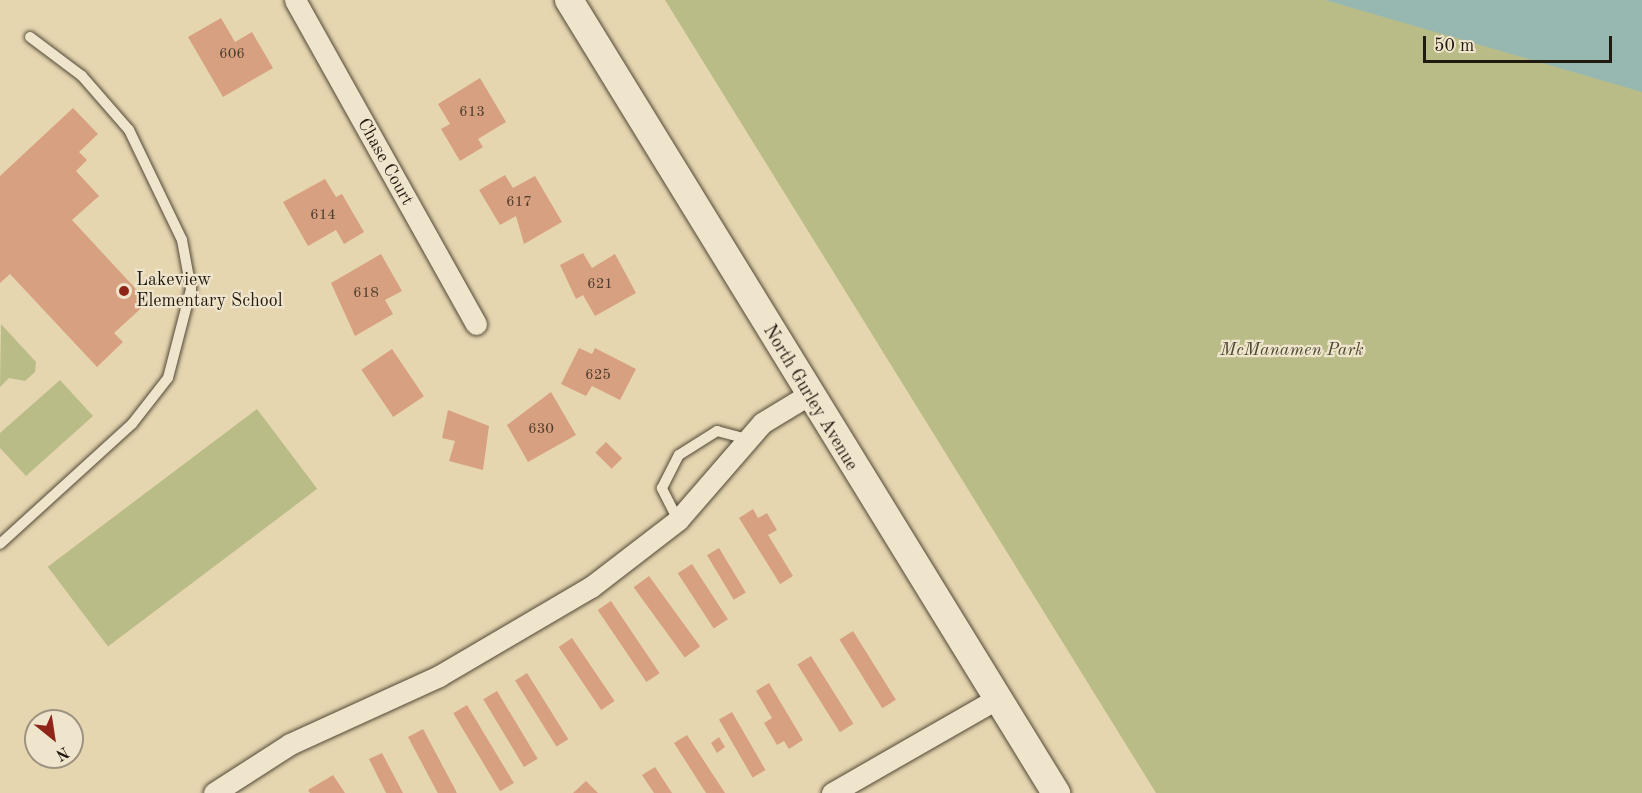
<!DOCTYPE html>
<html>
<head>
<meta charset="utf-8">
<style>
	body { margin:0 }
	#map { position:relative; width:1642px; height:793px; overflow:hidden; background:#e6d6b0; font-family:"Old Standard TT",serif }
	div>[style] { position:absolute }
	.green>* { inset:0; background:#babc88; transform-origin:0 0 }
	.water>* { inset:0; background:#97b8b1 }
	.building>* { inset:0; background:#d7a080; transform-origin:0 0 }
	.roads { filter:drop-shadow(0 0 2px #524937) drop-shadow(0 0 2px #524937) }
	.lane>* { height:10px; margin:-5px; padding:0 5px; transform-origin:5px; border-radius:5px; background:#efe4cc }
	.street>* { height:21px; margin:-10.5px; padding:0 10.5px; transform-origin:10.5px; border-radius:10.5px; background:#efe4cc }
	.secondary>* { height:28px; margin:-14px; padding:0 14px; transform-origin:14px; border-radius:14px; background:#efe4cc }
	.dots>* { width:16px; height:16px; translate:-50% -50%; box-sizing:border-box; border:3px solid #efe4cc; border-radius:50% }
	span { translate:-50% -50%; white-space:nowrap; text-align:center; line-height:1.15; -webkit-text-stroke:4.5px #efe4cc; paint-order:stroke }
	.number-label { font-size:15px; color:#4e3c2b }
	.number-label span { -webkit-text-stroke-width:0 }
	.street-label { font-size:18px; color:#211a0f }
	.poi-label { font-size:18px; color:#211a0f }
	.left { translate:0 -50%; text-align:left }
	.park-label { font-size:18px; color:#4f4b33; font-style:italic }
	.north { position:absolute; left:24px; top:709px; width:60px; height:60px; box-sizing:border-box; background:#efe4cc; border:2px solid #9d9380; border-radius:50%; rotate:150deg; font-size:16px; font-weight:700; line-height:24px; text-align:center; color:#211a0f }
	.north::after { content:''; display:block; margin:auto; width:21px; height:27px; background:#8f2418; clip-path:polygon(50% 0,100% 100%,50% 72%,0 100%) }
	.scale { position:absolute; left:1423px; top:36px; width:189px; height:27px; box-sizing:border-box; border:3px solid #211a0f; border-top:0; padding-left:8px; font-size:18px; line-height:21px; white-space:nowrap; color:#211a0f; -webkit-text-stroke:4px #efe4cc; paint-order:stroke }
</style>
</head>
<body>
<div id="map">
	<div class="green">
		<i style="clip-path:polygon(665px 0,1642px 0,1642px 793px,1156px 793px)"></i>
		<i style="clip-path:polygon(1px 324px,36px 362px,35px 372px,25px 381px,9px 378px,0 387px)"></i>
		<i style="clip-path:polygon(60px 380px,93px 416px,26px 476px,0 448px,0 433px)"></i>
		<i style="left:257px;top:409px;width:100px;height:262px;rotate:53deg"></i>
	</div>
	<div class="water">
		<i style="clip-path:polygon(1325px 0,1642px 0,1642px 92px)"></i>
	</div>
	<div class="building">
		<i style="clip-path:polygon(221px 18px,235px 42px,252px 32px,273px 68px,223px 97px,188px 37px)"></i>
		<i style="clip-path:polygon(480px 78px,506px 122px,478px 139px,483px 147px,460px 161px,441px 129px,450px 124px,438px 104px)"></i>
		<i style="clip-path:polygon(73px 108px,98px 134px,79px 152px,87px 160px,76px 171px,99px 196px,72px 220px,148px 302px,114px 333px,123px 342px,97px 367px,10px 274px,0 283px,0 176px)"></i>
		<i style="clip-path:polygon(505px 175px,513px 188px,535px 176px,562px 222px,524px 244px,516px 216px,500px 225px,479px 190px)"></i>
		<i style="clip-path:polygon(325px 179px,336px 197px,342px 194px,364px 232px,344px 244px,336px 230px,308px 246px,283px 202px)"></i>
		<i style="clip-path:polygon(583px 253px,592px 268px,615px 254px,636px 293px,595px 316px,583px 295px,576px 299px,560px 265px)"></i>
		<i style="clip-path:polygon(381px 254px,402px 291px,385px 300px,393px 314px,355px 336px,331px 283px)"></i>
		<i style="clip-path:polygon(579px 348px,592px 354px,595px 348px,636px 369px,620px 400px,592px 386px,586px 396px,561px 384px)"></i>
		<i style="left:392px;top:349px;width:57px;height:37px;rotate:56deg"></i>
		<i style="clip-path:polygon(551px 392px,576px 435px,528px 462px,507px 425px)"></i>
		<i style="clip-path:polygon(448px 410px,489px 426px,483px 470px,449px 461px,455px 441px,442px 438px)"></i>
		<i style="left:606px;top:442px;width:23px;height:15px;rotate:45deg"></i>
		<i style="clip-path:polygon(753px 509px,758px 518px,767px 513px,777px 530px,768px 535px,793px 576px,780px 584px,739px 518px)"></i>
		<i style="left:719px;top:548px;width:52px;height:14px;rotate:59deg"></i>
		<i style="left:692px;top:564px;width:66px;height:17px;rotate:57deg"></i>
		<i style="left:649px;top:576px;width:87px;height:19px;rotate:54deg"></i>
		<i style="left:611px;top:601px;width:87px;height:16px;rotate:56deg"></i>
		<i style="left:853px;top:631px;width:81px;height:16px;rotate:58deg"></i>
		<i style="left:572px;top:638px;width:76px;height:16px;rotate:56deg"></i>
		<i style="left:811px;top:656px;width:80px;height:16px;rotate:58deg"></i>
		<i style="left:527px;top:673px;width:78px;height:14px;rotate:58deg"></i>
		<i style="clip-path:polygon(769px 683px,803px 740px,789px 749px,784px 741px,777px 745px,764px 723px,772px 718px,756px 691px)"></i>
		<i style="left:497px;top:691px;width:79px;height:16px;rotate:59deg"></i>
		<i style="left:467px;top:705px;width:91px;height:16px;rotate:59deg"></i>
		<i style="left:732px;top:712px;width:67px;height:15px;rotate:60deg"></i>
		<i style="left:423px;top:729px;width:72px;height:17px;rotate:62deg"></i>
		<i style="clip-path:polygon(687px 735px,725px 793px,706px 793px,674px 743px)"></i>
		<i style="clip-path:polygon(719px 737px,725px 747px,717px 753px,711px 743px)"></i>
		<i style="clip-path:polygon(382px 753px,403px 793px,386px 793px,369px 759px)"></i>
		<i style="clip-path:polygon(655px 767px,672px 793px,654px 793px,642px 775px)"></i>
		<i style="clip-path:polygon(333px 775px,345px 793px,310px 793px,308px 790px)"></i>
		<i style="clip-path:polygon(586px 781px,598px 793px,573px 793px)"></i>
	</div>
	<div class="roads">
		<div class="lane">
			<i style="left:678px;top:520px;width:36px;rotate:-117deg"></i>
			<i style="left:662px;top:488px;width:37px;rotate:-63deg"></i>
			<i style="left:679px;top:455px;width:45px;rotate:-32.3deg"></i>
			<i style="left:717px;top:431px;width:31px;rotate:15deg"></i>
			<i style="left:0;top:544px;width:178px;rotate:-42.3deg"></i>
			<i style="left:132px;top:424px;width:58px;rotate:-52deg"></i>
			<i style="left:168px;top:378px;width:92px;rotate:-75.5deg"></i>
			<i style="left:191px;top:289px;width:50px;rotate:-100.4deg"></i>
			<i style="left:182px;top:240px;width:122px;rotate:-115.7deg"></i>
			<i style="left:129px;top:130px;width:72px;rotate:-131deg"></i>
			<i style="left:82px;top:76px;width:65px;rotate:-143.1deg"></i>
		</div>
		<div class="street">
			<i style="left:295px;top:0;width:371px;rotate:60.8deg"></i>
			<i style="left:214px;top:793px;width:90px;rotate:-32.8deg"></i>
			<i style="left:290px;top:744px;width:164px;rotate:-24.5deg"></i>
			<i style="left:439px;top:676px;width:176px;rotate:-30.4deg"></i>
			<i style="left:591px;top:587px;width:110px;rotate:-37.6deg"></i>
			<i style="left:678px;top:520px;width:128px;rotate:-49.1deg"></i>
			<i style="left:762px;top:423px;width:54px;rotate:-31.3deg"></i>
			<i style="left:832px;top:793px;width:189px;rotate:-29.8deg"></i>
		</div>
		<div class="secondary">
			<i style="left:569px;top:0;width:931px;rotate:58.44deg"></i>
		</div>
	</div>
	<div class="dots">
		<i style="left:124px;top:291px;background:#8f2418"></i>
	</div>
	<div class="number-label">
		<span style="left:232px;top:55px">606</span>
		<span style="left:472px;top:113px">613</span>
		<span style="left:519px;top:203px">617</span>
		<span style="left:323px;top:216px">614</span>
		<span style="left:600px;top:285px">621</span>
		<span style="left:366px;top:294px">618</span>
		<span style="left:598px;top:376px">625</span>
		<span style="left:541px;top:430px">630</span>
	</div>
	<div class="street-label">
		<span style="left:385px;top:162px;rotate:61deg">Chase Court</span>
		<span style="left:810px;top:398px;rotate:59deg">North Gurley Avenue</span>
	</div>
	<div class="poi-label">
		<span class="left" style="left:136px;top:291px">Lakeview<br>Elementary School</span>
	</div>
	<div class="park-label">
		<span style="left:1292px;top:350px">McManamen Park</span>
	</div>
	<div class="north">N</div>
	<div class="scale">50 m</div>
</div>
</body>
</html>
